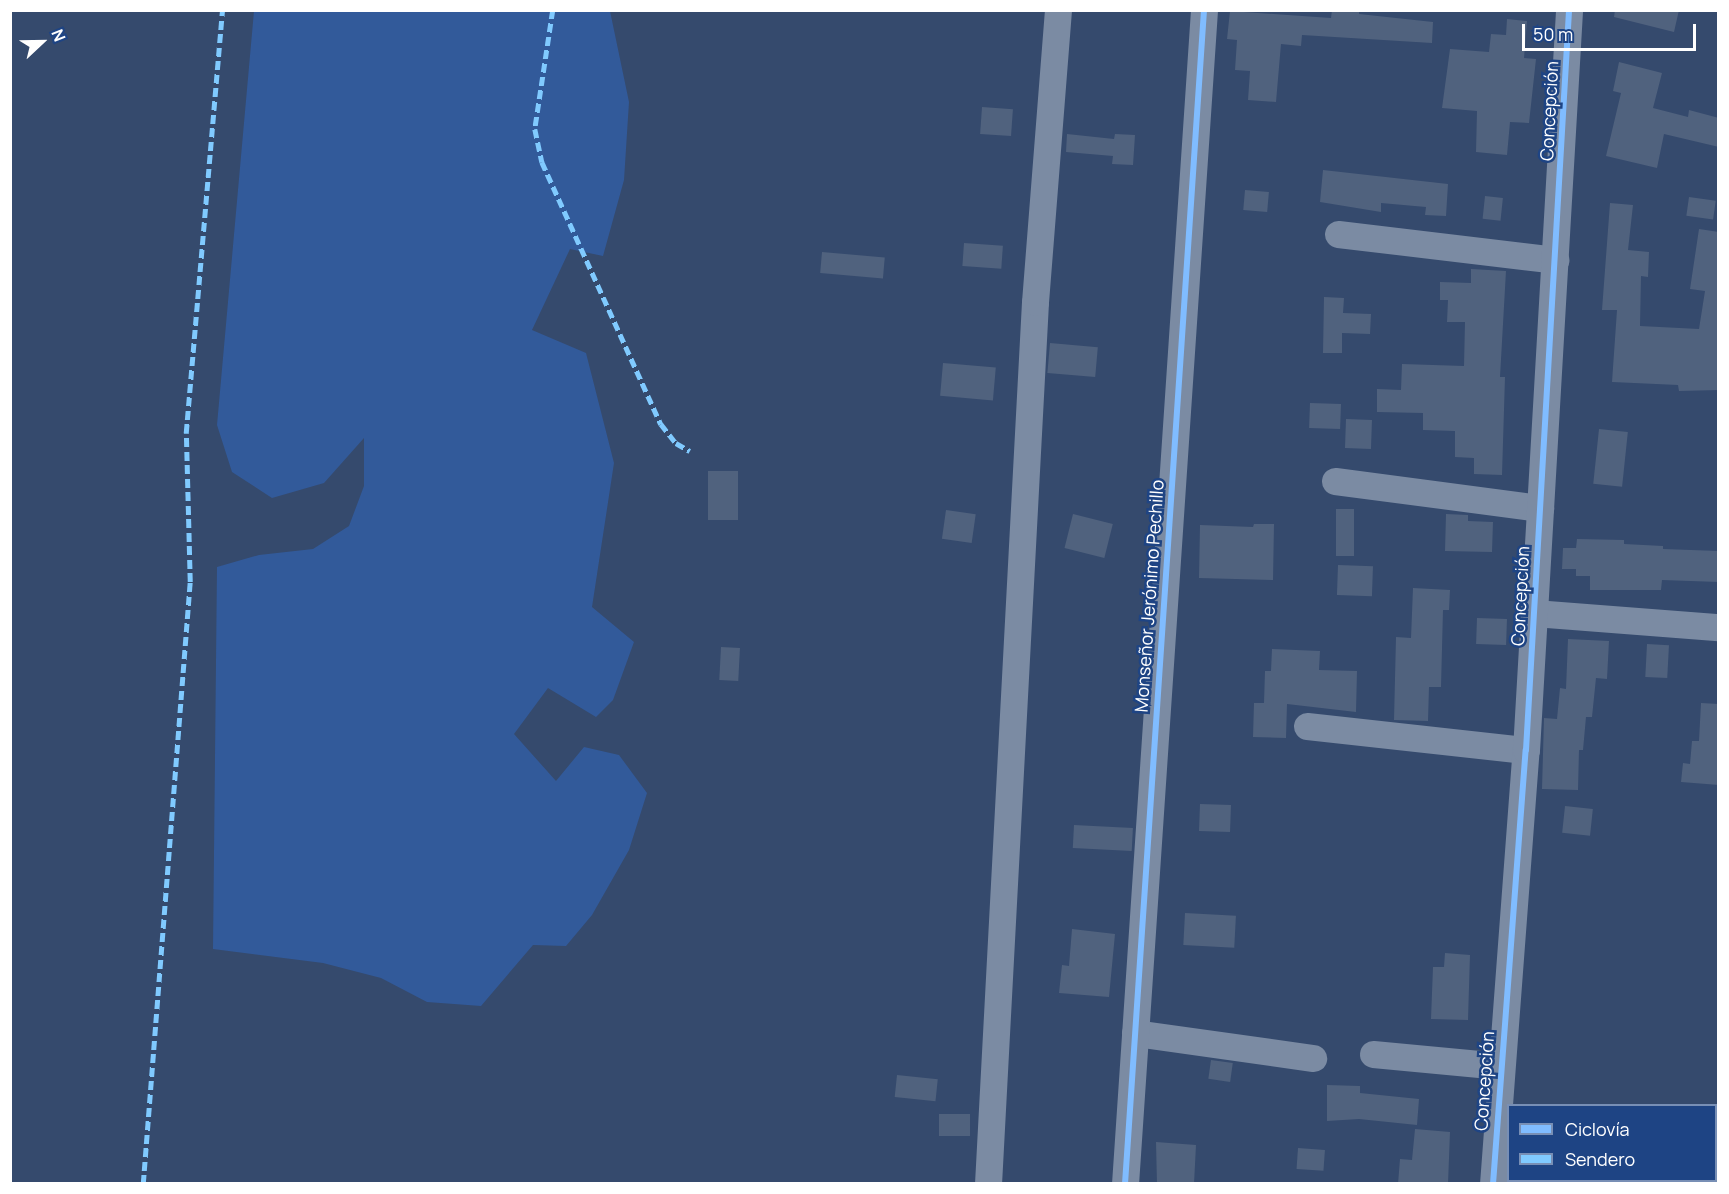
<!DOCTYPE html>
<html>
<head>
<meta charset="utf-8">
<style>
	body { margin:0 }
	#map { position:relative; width:1729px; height:1194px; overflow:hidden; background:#354a6d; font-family:Manrope,sans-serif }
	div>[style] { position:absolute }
	.green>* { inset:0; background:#325a9a }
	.building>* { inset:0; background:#50627e; transform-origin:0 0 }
	.minor>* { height:27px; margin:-13.5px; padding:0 13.5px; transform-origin:13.5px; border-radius:13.5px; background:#7b8ba3 }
	.quiet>* { height:4.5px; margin-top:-2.25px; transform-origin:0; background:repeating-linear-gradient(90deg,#80caff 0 9px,transparent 0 13.5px) }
	.cycleway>* { height:6px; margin:-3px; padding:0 3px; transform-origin:3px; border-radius:3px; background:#80bcff }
	span { translate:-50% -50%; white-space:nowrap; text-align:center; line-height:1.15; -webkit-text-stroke:5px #1e4484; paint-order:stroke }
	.street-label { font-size:18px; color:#fff }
	.frame { position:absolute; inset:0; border:12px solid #fff; pointer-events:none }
	.legend { position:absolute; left:1507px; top:1104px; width:210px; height:78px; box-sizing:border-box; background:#1e4484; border:2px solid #788fb5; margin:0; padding:8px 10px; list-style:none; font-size:18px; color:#fff }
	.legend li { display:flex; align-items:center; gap:12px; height:30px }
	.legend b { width:30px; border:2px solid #788fb5 }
	.north { position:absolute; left:12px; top:12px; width:60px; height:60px; -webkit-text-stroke:4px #1e4484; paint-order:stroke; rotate:68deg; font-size:16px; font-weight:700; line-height:24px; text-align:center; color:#fff }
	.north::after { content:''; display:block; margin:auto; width:21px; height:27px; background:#fff; clip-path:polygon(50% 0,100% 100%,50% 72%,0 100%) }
	.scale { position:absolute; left:1522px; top:24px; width:174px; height:27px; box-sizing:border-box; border:3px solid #fff; border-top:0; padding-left:8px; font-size:18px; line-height:21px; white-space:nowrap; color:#fff; -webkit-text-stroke:4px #1e4484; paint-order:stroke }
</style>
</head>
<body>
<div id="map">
	<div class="green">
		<i style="clip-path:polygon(254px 11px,610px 11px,629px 102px,624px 180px,603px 256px,570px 249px,532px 330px,586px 353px,614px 463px,592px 607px,634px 642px,613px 700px,596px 717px,548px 688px,514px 734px,556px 781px,584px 747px,619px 755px,647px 793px,629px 850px,592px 915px,566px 946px,533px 945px,481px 1006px,427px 1002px,381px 978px,323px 963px,213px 949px,217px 567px,259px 555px,313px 549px,349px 526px,364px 486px,364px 438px,324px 483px,272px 498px,232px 472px,217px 425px)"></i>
	</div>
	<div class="building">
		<i style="clip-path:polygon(1332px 10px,1359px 10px,1359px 14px,1433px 22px,1432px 43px,1302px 35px,1301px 46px,1281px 44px,1276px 102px,1248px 100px,1250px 71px,1235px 70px,1237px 40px,1227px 39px,1230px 11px,1331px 18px)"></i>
		<i style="clip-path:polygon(1615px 10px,1679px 10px,1674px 32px,1614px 17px)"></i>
		<i style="clip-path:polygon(1507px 19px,1527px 21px,1524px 58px,1536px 59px,1529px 123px,1510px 122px,1507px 155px,1476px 152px,1477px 111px,1442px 108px,1450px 49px,1489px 52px,1491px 34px,1506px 35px)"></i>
		<i style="clip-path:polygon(1619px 62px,1662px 73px,1653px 108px,1688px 117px,1689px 110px,1719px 118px,1719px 147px,1664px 134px,1657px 168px,1606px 156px,1621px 93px,1613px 91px)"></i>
		<i style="left:982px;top:107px;width:31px;height:27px;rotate:4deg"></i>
		<i style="clip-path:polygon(1067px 134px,1114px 139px,1115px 134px,1135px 135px,1133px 165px,1112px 164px,1113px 156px,1066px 152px)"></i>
		<i style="clip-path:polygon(1323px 170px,1448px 184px,1446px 216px,1425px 215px,1426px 207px,1381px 203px,1381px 212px,1320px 202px)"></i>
		<i style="left:1245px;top:190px;width:24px;height:20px;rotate:5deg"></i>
		<i style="left:1485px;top:196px;width:18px;height:23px;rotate:6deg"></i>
		<i style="left:1689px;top:197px;width:27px;height:19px;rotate:8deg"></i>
		<i style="clip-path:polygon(1610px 203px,1633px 205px,1628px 250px,1649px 252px,1648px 277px,1641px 276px,1640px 326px,1699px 329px,1705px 291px,1690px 289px,1699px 229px,1719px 232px,1719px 390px,1679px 391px,1678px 385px,1612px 382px,1617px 310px,1602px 310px)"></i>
		<i style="left:964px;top:243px;width:39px;height:23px;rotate:4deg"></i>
		<i style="left:822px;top:252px;width:63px;height:21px;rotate:5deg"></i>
		<i style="clip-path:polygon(1471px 269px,1506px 271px,1500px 377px,1505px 377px,1502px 475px,1474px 474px,1474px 458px,1455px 457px,1455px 431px,1423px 430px,1423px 413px,1377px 412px,1377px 389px,1401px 390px,1402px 364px,1464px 366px,1465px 322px,1447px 322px,1448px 300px,1440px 300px,1440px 282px,1471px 283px)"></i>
		<i style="clip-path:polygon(1324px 297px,1344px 298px,1343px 313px,1371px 314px,1370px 334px,1342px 333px,1342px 353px,1323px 353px)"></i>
		<i style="left:1050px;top:343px;width:48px;height:30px;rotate:5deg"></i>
		<i style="left:943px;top:363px;width:53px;height:33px;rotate:5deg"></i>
		<i style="left:1310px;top:403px;width:31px;height:25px;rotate:2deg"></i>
		<i style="left:1346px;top:419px;width:26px;height:29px;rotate:2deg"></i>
		<i style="left:1599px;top:429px;width:29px;height:55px;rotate:6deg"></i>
		<i style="left:708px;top:471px;width:30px;height:49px"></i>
		<i style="left:1336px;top:509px;width:18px;height:47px"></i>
		<i style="left:946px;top:510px;width:30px;height:29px;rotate:8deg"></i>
		<i style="left:1073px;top:514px;width:41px;height:35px;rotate:14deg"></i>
		<i style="clip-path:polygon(1446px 514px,1468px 515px,1468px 521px,1493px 522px,1492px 552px,1445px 551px)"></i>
		<i style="clip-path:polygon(1254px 524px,1274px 524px,1273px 580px,1199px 578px,1200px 525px,1253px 527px)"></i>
		<i style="clip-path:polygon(1577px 539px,1624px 540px,1624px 544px,1663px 546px,1663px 549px,1719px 551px,1719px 582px,1662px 580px,1661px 590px,1590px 590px,1590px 576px,1576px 576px,1576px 569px,1562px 569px,1563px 548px,1576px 548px)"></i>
		<i style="left:1338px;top:565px;width:35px;height:30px;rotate:2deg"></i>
		<i style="clip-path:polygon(1413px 588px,1450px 590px,1449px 610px,1443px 610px,1441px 687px,1429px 687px,1428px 721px,1394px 720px,1396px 637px,1411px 638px)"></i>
		<i style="left:1477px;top:618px;width:30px;height:26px;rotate:2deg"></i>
		<i style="clip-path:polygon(1568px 639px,1609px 641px,1607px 679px,1596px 678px,1592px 717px,1586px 717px,1583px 750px,1579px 750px,1578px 790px,1542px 789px,1544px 718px,1557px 719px,1560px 688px,1566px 689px)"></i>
		<i style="left:1647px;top:644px;width:22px;height:33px;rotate:3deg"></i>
		<i style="left:721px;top:647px;width:19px;height:33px;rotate:3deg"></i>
		<i style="clip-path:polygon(1272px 649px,1320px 651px,1319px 670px,1357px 671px,1356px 712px,1287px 704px,1286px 738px,1253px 737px,1254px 703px,1264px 703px,1265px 671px,1271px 671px)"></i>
		<i style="clip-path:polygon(1701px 703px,1719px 704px,1719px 785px,1681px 782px,1683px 763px,1690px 764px,1692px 741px,1699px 741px)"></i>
		<i style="left:1200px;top:804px;width:31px;height:27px;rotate:2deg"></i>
		<i style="left:1565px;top:806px;width:28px;height:27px;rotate:6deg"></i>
		<i style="left:1074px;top:825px;width:59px;height:23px;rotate:3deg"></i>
		<i style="left:1185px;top:913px;width:51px;height:32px;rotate:3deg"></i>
		<i style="clip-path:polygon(1072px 929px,1115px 934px,1109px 997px,1059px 993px,1062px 965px,1069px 966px)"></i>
		<i style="clip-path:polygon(1445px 953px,1470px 955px,1468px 1020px,1431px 1019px,1433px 967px,1444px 967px)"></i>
		<i style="left:1211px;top:1060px;width:22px;height:19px;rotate:8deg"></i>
		<i style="left:897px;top:1075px;width:41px;height:22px;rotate:6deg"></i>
		<i style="clip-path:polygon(1327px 1085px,1360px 1086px,1360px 1093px,1419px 1099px,1417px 1125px,1359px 1119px,1327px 1121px)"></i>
		<i style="left:939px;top:1114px;width:31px;height:22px"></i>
		<i style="clip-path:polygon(1415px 1129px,1450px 1132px,1448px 1184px,1398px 1184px,1400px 1159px,1412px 1160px)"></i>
		<i style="clip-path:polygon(1156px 1142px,1196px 1145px,1194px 1184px,1157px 1184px)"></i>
		<i style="left:1298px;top:1148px;width:27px;height:21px;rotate:4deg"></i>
	</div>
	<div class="minor">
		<i style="left:1338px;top:234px;width:219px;rotate:6.8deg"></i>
		<i style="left:1335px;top:481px;width:207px;rotate:7.5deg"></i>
		<i style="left:1534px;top:613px;width:185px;rotate:4.4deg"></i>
		<i style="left:1307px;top:726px;width:220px;rotate:6.3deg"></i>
		<i style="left:1135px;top:1033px;width:180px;rotate:8deg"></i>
		<i style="left:1373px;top:1054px;width:128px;rotate:5.4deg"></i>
		<i style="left:988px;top:1184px;width:883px;rotate:-86.95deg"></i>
		<i style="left:1035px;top:302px;width:293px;rotate:-85.5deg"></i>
		<i style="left:1125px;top:1184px;width:1177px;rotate:-86.15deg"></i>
		<i style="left:1493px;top:1184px;width:435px;rotate:-85.7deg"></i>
		<i style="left:1526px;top:750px;width:741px;rotate:-86.67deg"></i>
	</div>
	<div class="quiet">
		<i style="left:553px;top:10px;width:120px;rotate:98.6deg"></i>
		<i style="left:535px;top:129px;width:34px;rotate:78deg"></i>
		<i style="left:542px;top:162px;width:288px;rotate:65.6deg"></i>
		<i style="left:661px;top:424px;width:24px;rotate:52deg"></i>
		<i style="left:676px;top:443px;width:16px;rotate:30deg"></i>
		<i style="left:143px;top:1184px;width:604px;rotate:-85.54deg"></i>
		<i style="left:190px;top:582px;width:149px;rotate:-91.5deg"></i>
		<i style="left:186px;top:433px;width:425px;rotate:-85.1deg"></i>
	</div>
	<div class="cycleway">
		<i style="left:1125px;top:1184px;width:1177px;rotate:-86.15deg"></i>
		<i style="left:1493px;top:1184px;width:435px;rotate:-85.7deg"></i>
		<i style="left:1526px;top:750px;width:741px;rotate:-86.67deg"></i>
	</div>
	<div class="street-label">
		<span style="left:1549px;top:111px;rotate:-87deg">Concepción</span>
		<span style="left:1149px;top:596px;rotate:-86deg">Monseñor Jerónimo Pechillo</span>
		<span style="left:1520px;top:596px;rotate:-87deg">Concepción</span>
		<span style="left:1484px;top:1081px;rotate:-86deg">Concepción</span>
	</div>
	<div class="frame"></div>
	<ul class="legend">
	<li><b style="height:8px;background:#80bcff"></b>Ciclovía</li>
	<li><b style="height:8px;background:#80caff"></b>Sendero</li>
	</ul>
	<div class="north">N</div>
	<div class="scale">50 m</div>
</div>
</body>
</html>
